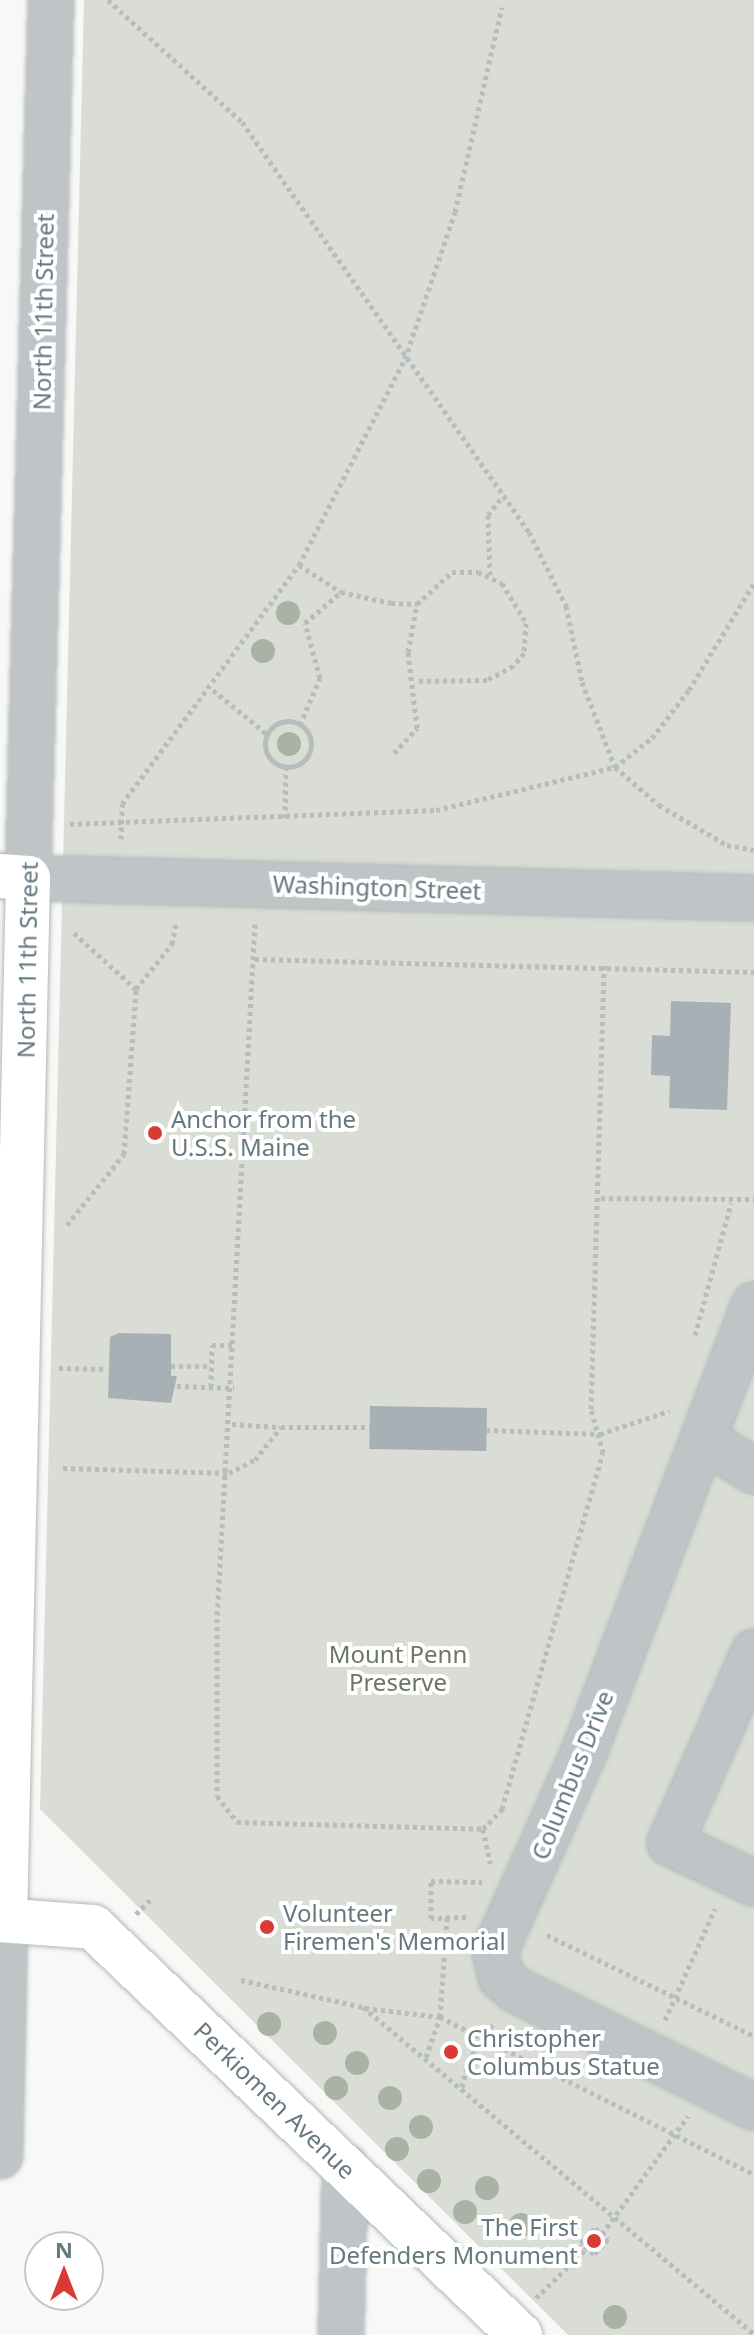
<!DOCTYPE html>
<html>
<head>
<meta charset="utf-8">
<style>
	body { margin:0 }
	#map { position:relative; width:754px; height:2335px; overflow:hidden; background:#f8f8f6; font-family:"Noto Sans",sans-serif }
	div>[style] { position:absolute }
	.green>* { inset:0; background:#d9ddd5 }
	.building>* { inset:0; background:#a7b1b5; transform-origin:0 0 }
	.path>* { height:5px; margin-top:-2.5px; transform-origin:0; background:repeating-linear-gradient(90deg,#b8bcbe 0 4px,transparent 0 8px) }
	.path>.ring { margin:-2.5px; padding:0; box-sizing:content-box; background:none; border:5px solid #b8bcbe; border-radius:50% }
	.roads { filter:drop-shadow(0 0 2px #b1b8ba) drop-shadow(0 0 2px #b1b8ba) }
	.minor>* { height:44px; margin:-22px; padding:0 22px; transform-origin:22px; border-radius:22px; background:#bfc5c7 }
	.major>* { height:44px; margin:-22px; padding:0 22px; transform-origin:22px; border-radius:22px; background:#fff }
	.trees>* { width:24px; height:24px; margin:-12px; border-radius:50%; background:#aab1a5 }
	.dots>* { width:22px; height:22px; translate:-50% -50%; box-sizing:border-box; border:4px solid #fff; border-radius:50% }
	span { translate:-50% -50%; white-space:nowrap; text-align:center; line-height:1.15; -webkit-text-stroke:8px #fff; paint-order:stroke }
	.street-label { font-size:24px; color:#65797f }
	.poi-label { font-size:24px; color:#65797f }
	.left { translate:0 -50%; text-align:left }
	.right { translate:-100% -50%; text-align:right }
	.park-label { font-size:24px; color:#6b7763 }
	.north { position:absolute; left:24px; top:2231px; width:80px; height:80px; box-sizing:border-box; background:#fff; border:2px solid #c1c9cc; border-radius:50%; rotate:0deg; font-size:22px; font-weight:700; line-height:32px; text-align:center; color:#65797f }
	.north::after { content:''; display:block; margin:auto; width:28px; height:36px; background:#da3a34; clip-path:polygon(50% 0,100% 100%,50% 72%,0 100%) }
</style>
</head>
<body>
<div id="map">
	<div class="green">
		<i style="clip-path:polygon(84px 0,754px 0,754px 2335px,568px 2335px,40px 1809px)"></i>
	</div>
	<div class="building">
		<i style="clip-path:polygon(671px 1001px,731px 1003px,727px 1110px,669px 1108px,670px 1076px,651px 1075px,652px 1035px,670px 1036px)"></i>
		<i style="clip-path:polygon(119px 1333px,171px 1334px,171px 1376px,177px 1376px,171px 1403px,108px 1398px,110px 1337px)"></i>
		<i style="left:370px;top:1406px;width:117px;height:43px;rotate:1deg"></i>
	</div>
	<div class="path">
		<i style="left:108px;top:0;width:181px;rotate:42.3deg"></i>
		<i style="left:242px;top:122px;width:500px;rotate:55.01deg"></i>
		<i style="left:529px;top:532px;width:83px;rotate:63.4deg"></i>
		<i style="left:566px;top:606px;width:78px;rotate:78.1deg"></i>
		<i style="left:582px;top:682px;width:91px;rotate:68.8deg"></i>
		<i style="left:615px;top:767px;width:58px;rotate:40.8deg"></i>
		<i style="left:659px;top:805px;width:79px;rotate:30.5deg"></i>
		<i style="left:727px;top:845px;width:27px;rotate:10deg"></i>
		<i style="left:299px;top:565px;width:50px;rotate:32.7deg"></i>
		<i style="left:341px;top:592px;width:51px;rotate:12.4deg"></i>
		<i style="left:391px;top:603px;width:26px;rotate:2deg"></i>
		<i style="left:417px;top:604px;width:47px;rotate:-42.4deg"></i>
		<i style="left:452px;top:572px;width:26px"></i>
		<i style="left:478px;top:572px;width:26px;rotate:25deg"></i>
		<i style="left:502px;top:583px;width:47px;rotate:59deg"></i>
		<i style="left:526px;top:623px;width:30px;rotate:94deg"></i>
		<i style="left:524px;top:653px;width:17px;rotate:130deg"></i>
		<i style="left:513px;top:666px;width:30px;rotate:152deg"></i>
		<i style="left:487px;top:680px;width:71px;rotate:179.2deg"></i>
		<i style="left:490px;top:575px;width:60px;rotate:-91.9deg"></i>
		<i style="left:488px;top:515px;width:24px;rotate:-52deg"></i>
		<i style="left:213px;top:690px;width:70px;rotate:39.2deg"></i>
		<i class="ring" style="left:265px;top:721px;width:41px;height:41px"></i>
		<i style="left:300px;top:725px;width:51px;rotate:-66.9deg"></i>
		<i style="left:320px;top:678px;width:57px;rotate:-105.3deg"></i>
		<i style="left:305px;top:623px;width:48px;rotate:-40.7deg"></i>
		<i style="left:394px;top:753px;width:34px;rotate:-47deg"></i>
		<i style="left:417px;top:728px;width:77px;rotate:-96.8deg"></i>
		<i style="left:408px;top:652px;width:49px;rotate:-79.4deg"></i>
		<i style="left:285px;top:818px;width:50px;rotate:-88.9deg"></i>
		<i style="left:70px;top:824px;width:366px;rotate:-2.2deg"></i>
		<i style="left:436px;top:810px;width:184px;rotate:-13.5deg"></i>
		<i style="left:615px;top:767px;width:47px;rotate:-38.1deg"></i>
		<i style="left:652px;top:738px;width:61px;rotate:-52.4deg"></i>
		<i style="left:689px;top:690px;width:125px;rotate:-58.7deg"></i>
		<i style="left:121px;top:839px;width:35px;rotate:-88deg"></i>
		<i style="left:122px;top:804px;width:297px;rotate:-53.5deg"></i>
		<i style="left:299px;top:565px;width:232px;rotate:-62.8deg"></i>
		<i style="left:405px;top:359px;width:155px;rotate:-71.2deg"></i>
		<i style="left:455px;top:212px;width:210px;rotate:-77.1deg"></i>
		<i style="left:255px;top:924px;width:696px;rotate:93.13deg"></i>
		<i style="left:217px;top:1619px;width:177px;rotate:90deg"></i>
		<i style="left:217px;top:1796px;width:33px;rotate:52deg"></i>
		<i style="left:237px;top:1822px;width:246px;rotate:1.6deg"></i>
		<i style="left:483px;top:1829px;width:28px;rotate:-46deg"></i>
		<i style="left:502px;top:1809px;width:370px;rotate:-74.2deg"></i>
		<i style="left:603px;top:1453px;width:46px;rotate:-105.3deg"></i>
		<i style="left:591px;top:1409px;width:445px;rotate:-88.3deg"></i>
		<i style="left:74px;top:933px;width:84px;rotate:42.1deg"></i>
		<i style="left:136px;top:989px;width:58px;rotate:-51.3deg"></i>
		<i style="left:172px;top:944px;width:21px;rotate:-79deg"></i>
		<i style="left:255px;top:959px;width:499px;rotate:1.5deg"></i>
		<i style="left:601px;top:1198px;width:153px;rotate:0.4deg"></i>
		<i style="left:67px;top:1225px;width:91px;rotate:-51.2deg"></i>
		<i style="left:124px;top:1154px;width:165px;rotate:-85.8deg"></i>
		<i style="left:695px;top:1335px;width:137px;rotate:-74.7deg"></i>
		<i style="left:171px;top:1366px;width:40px"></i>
		<i style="left:59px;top:1368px;width:48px;rotate:1.2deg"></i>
		<i style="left:177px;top:1386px;width:57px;rotate:2deg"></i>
		<i style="left:211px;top:1387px;width:42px;rotate:-88.6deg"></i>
		<i style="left:212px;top:1345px;width:24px"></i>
		<i style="left:232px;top:1424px;width:48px;rotate:3.6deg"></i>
		<i style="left:486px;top:1430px;width:114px;rotate:2deg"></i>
		<i style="left:600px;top:1434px;width:73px;rotate:-18.4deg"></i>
		<i style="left:63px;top:1468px;width:166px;rotate:1.7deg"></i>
		<i style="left:229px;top:1473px;width:29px;rotate:-27deg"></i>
		<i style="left:255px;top:1460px;width:42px;rotate:-51.8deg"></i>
		<i style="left:281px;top:1427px;width:89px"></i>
		<i style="left:483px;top:1829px;width:35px;rotate:78deg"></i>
		<i style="left:136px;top:1914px;width:23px;rotate:-45deg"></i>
		<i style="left:466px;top:1917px;width:35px;rotate:178deg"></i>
		<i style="left:431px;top:1918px;width:37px;rotate:-90deg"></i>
		<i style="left:431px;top:1881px;width:51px;rotate:1.1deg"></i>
		<i style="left:547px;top:1935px;width:230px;rotate:26deg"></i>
		<i style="left:241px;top:1980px;width:125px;rotate:12.5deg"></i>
		<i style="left:363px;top:2007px;width:510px;rotate:39.91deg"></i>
		<i style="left:365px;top:2008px;width:76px;rotate:6.8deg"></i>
		<i style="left:440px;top:2017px;width:351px;rotate:26.6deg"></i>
		<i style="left:665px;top:2020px;width:122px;rotate:-65.8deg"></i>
		<i style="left:426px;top:2057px;width:42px;rotate:-70.7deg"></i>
		<i style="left:440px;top:2017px;width:99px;rotate:-86deg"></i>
		<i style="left:462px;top:2087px;width:27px;rotate:-77deg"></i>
		<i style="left:468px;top:2061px;width:45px;rotate:-56deg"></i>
		<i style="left:595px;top:2228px;width:17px;rotate:40deg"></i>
		<i style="left:608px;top:2239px;width:21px;rotate:133deg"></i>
		<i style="left:594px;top:2254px;width:17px;rotate:-140deg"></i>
		<i style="left:581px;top:2243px;width:21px;rotate:-47deg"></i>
		<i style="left:602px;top:2234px;width:146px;rotate:-53.9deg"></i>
		<i style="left:536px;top:2298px;width:71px;rotate:-44.4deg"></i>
	</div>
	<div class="roads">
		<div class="minor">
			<i style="left:51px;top:0;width:878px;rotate:91.5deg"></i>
			<i style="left:28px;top:878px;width:726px;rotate:1.58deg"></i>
			<i style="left:754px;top:1305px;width:476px;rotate:110.8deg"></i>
			<i style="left:585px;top:1750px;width:220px;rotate:114.1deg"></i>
			<i style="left:495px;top:1951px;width:27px;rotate:77deg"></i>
			<i style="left:501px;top:1977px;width:20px;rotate:41deg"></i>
			<i style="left:516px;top:1990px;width:265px;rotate:26.2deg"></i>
			<i style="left:703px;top:1439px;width:60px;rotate:32.1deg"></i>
			<i style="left:754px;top:1652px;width:209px;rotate:113.7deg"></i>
			<i style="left:670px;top:1843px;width:93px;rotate:25.5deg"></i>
			<i style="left:0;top:2156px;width:236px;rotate:-88.8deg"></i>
			<i style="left:341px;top:2335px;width:169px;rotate:-88.6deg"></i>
		</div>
		<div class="major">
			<i style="left:0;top:876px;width:28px;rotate:4deg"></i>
			<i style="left:28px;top:878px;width:1042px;rotate:91.26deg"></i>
			<i style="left:0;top:1920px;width:93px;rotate:4.3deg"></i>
			<i style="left:93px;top:1927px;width:591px;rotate:43.7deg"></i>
		</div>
	</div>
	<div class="trees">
		<i style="left:288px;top:613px"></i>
		<i style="left:263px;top:651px"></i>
		<i style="left:289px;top:744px"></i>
		<i style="left:269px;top:2024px"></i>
		<i style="left:325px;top:2033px"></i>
		<i style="left:357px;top:2063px"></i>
		<i style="left:336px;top:2088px"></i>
		<i style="left:390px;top:2098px"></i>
		<i style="left:421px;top:2127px"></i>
		<i style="left:397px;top:2149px"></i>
		<i style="left:429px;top:2181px"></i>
		<i style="left:487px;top:2188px"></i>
		<i style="left:465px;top:2212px"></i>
		<i style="left:521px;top:2225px"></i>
		<i style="left:615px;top:2317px"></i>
	</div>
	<div class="dots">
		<i style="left:155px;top:1133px;background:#da3a34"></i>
		<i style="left:267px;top:1927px;background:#da3a34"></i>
		<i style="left:451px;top:2052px;background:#da3a34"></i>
		<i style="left:594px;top:2241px;background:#da3a34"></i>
	</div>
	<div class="street-label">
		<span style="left:43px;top:312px;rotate:-89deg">North 11th Street</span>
		<span style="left:377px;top:887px;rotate:2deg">Washington Street</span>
		<span style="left:27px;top:960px;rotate:-89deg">North 11th Street</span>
		<span style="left:572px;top:1775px;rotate:-68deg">Columbus Drive</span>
		<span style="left:275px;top:2100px;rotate:44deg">Perkiomen Avenue</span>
	</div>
	<div class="poi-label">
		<span class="left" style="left:171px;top:1133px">Anchor from the<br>U.S.S. Maine</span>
		<span class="left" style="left:283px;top:1927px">Volunteer<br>Firemen's Memorial</span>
		<span class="left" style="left:467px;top:2052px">Christopher<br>Columbus Statue</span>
		<span class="right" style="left:578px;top:2241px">The First<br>Defenders Monument</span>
	</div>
	<div class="park-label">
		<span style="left:398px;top:1668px">Mount Penn<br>Preserve</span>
	</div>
	<div class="north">N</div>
</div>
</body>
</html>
